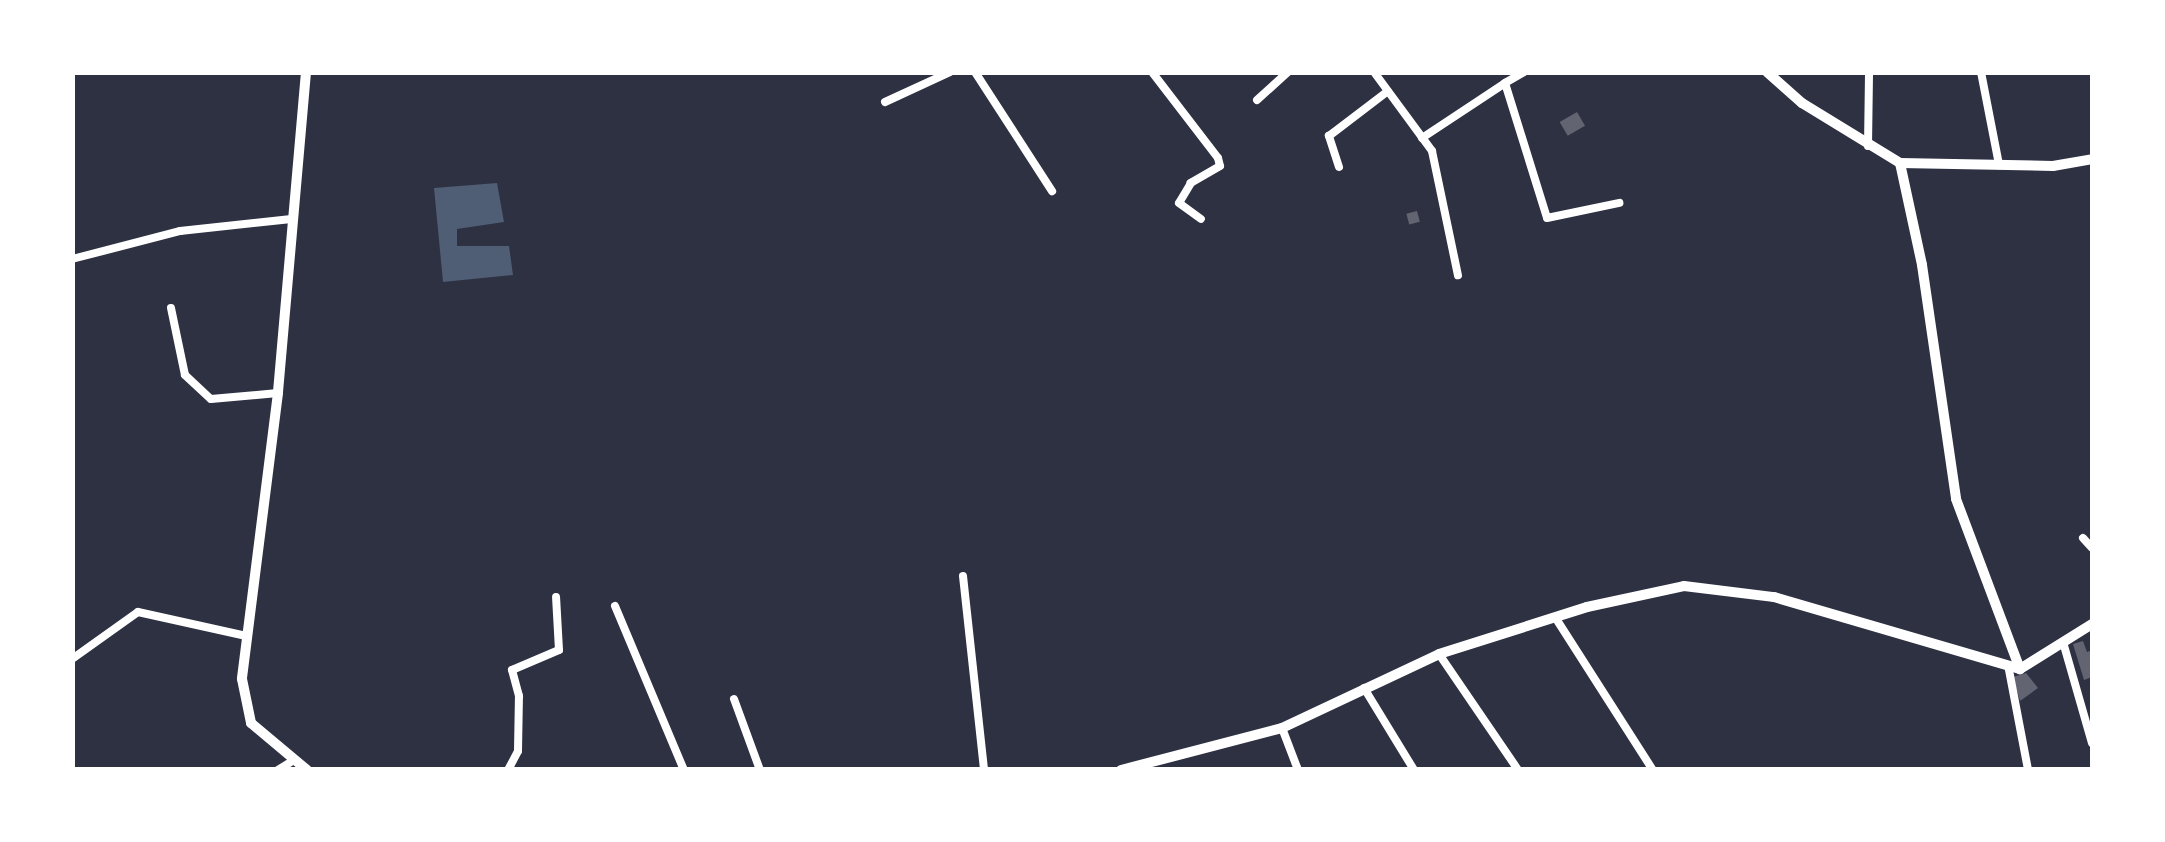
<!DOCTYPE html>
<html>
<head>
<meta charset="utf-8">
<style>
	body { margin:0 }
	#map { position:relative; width:2165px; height:842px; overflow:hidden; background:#2d3142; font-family:"Exo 2",sans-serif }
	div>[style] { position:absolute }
	.water>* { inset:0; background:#4f5d75 }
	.building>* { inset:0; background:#626471; transform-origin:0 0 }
	.minor>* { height:8px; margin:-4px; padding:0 4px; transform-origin:4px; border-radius:4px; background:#fff }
	.tertiary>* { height:10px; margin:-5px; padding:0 5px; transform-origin:5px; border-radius:5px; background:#fff }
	span { translate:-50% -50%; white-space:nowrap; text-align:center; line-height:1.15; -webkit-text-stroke:10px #fff; paint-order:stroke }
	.frame { position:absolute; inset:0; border:75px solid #fff; pointer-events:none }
</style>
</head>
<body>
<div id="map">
	<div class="water">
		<i style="clip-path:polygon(497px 183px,504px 222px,457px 229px,457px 246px,509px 246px,513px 275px,443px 282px,434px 188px)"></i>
	</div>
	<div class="building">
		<i style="left:1577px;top:112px;width:16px;height:20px;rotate:60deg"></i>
		<i style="left:1417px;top:211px;width:11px;height:11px;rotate:75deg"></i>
		<i style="clip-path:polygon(2083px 641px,2087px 652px,2092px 650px,2092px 677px,2084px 680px,2073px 644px)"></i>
		<i style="clip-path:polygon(2026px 673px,2038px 688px,2020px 701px,2013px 677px)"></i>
	</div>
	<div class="minor">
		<i style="left:975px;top:72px;width:142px;rotate:57.1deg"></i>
		<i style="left:1152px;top:72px;width:108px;rotate:52.5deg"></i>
		<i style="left:1218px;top:158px;width:8px;rotate:76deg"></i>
		<i style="left:1220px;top:166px;width:34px;rotate:150deg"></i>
		<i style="left:1191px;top:183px;width:23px;rotate:121deg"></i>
		<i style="left:1179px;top:203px;width:27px;rotate:36deg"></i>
		<i style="left:1374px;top:72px;width:98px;rotate:53.7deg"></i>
		<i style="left:1432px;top:151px;width:127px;rotate:78.2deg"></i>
		<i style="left:1981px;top:72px;width:95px;rotate:79deg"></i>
		<i style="left:1505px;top:83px;width:22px;rotate:-30deg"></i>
		<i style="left:1257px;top:100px;width:42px;rotate:-42.1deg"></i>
		<i style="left:885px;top:102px;width:72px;rotate:-24.8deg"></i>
		<i style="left:1422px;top:138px;width:100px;rotate:-33.5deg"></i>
		<i style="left:1505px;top:83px;width:141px;rotate:72.7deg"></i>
		<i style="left:1547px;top:218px;width:74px;rotate:-11.8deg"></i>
		<i style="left:1868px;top:146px;width:74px;rotate:-89.2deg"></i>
		<i style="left:1339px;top:167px;width:33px;rotate:-108deg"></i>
		<i style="left:1329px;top:136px;width:74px;rotate:-37.3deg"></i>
		<i style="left:72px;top:259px;width:112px;rotate:-14.5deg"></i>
		<i style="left:180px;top:231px;width:112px;rotate:-6.2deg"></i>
		<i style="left:171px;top:308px;width:68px;rotate:78.2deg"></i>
		<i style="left:185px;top:375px;width:35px;rotate:43deg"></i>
		<i style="left:211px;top:399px;width:67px;rotate:-5.1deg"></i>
		<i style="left:2083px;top:538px;width:13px;rotate:48deg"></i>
		<i style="left:963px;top:576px;width:195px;rotate:83.8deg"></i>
		<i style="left:615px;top:606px;width:178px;rotate:67.2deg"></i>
		<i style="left:1555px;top:617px;width:182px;rotate:57.4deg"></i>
		<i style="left:2063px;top:642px;width:105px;rotate:74deg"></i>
		<i style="left:1439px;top:654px;width:140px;rotate:55.7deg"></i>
		<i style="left:72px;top:659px;width:81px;rotate:-35.5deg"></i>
		<i style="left:138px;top:612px;width:111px;rotate:12.5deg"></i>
		<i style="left:2009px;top:670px;width:102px;rotate:79.2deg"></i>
		<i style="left:1364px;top:688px;width:96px;rotate:58.6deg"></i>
		<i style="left:734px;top:699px;width:76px;rotate:69.9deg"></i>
		<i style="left:1282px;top:728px;width:45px;rotate:69.1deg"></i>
		<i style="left:278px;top:770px;width:19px;rotate:-32deg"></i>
		<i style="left:508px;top:770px;width:21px;rotate:-62deg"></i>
		<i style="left:518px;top:751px;width:55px;rotate:-89deg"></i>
		<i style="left:519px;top:696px;width:27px;rotate:-105deg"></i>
		<i style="left:512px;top:670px;width:51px;rotate:-23.1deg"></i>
		<i style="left:559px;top:650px;width:53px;rotate:-93.2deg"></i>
	</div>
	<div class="tertiary">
		<i style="left:306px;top:72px;width:322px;rotate:95deg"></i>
		<i style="left:278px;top:393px;width:288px;rotate:97.2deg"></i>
		<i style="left:242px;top:679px;width:45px;rotate:78.4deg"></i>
		<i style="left:251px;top:723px;width:73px;rotate:40deg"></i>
		<i style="left:1767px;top:72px;width:47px;rotate:41.5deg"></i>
		<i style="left:1802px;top:103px;width:115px;rotate:31.5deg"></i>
		<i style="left:1900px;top:163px;width:153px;rotate:1.1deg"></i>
		<i style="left:2053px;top:166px;width:40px;rotate:-10deg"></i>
		<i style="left:1900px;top:163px;width:104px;rotate:77.8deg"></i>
		<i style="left:1922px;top:265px;width:236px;rotate:81.7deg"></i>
		<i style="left:1956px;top:499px;width:182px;rotate:69.4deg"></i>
		<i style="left:2020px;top:669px;width:85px;rotate:-32deg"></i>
		<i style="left:1121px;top:770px;width:166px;rotate:-14.6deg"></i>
		<i style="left:1282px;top:728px;width:174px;rotate:-25.2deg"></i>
		<i style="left:1439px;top:654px;width:155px;rotate:-17.6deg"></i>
		<i style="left:1587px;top:607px;width:99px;rotate:-12.2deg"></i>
		<i style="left:1684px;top:586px;width:91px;rotate:7deg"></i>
		<i style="left:1774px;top:597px;width:256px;rotate:16.3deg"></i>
	</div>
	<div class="frame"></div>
</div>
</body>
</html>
